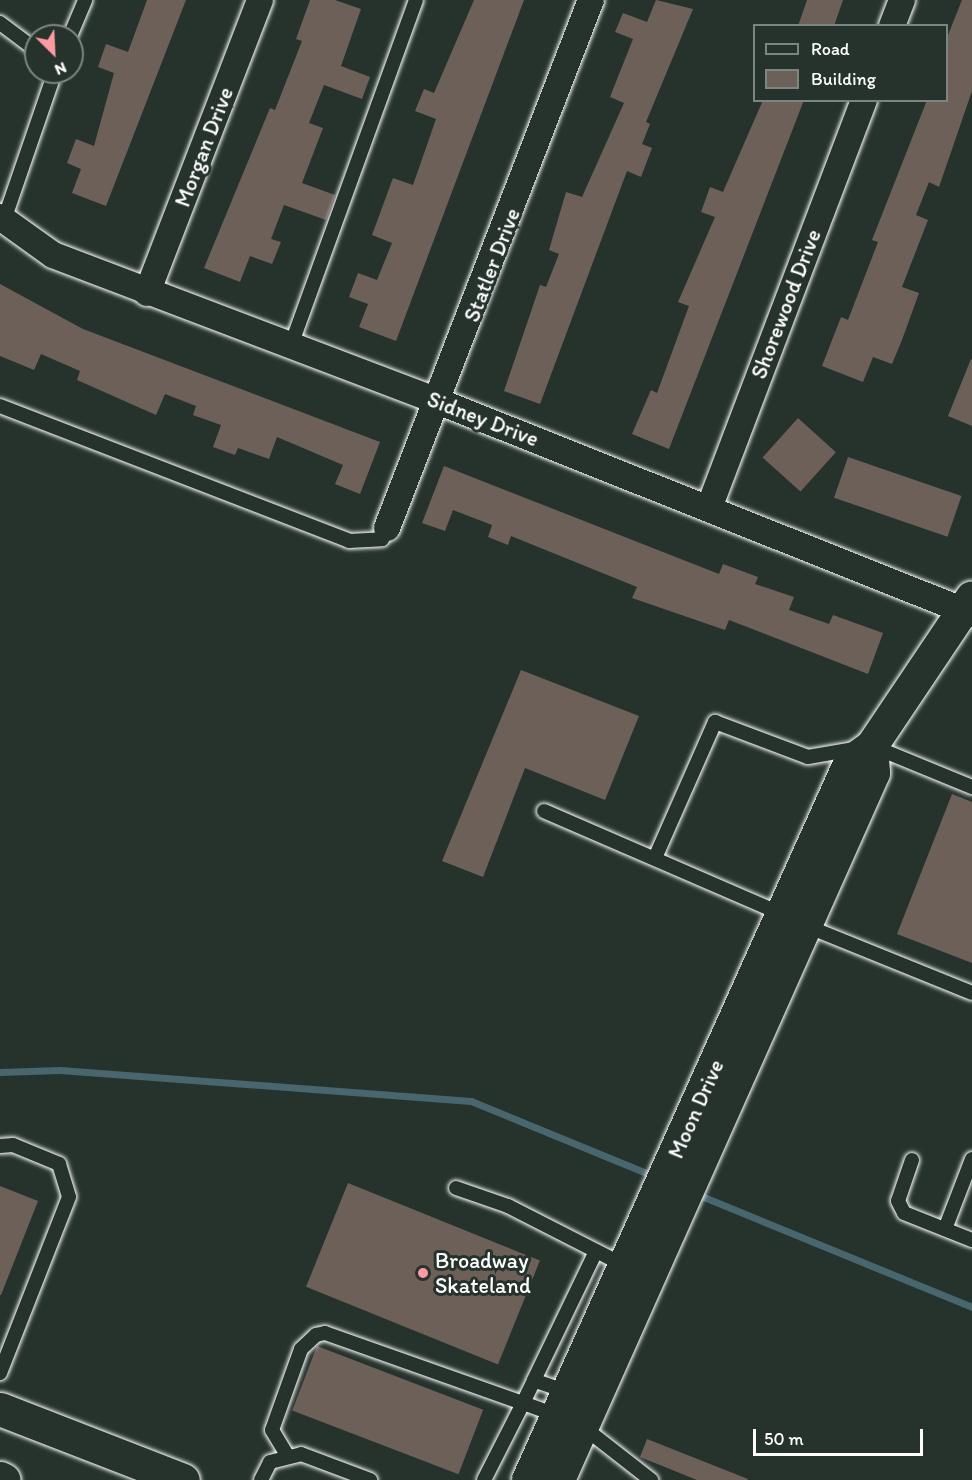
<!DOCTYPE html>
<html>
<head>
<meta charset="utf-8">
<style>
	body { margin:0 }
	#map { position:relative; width:972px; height:1480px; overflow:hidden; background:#26332d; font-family:Itim,sans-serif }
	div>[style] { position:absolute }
	.stream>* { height:7px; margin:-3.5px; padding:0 3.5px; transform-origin:3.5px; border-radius:3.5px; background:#47666e }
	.building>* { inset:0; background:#6c6059; transform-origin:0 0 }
	.roads { filter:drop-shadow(0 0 2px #fff) drop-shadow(0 0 2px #fff) }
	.service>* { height:14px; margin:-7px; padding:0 7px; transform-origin:7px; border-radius:7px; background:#26332d }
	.minor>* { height:26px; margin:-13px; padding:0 13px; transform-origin:13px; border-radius:13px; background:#26332d }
	.tertiary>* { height:32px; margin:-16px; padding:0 16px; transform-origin:16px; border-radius:16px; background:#26332d }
	.secondary>* { height:33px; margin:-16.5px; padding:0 16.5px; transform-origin:16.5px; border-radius:16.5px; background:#26332d }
	.dots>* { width:16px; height:16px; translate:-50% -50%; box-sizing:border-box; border:3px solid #26332d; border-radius:50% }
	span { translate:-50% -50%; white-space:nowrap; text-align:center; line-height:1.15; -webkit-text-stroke:6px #26332d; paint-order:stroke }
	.street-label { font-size:22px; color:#fff }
	.poi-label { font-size:22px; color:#fff }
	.left { translate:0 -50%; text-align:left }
	.legend { position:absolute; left:753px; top:24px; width:195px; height:78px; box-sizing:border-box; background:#26332d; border:2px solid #7d8581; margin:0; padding:8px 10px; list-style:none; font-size:18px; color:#fff }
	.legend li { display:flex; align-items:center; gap:12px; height:30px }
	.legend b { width:30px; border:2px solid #7d8581 }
	.north { position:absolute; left:24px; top:24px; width:60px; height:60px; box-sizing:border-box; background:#26332d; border:2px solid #7d8581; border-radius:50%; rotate:156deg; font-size:16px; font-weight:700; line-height:24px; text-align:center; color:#fff }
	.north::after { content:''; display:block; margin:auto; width:21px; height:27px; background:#ff9aa2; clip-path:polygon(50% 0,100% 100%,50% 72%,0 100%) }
	.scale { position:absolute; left:753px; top:1429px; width:170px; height:27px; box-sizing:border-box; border:3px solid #fff; border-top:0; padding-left:8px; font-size:18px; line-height:21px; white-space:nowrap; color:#fff; -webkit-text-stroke:4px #26332d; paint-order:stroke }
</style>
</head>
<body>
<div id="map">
	<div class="stream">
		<i style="left:0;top:1072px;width:60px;rotate:-1.9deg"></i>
		<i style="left:60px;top:1070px;width:412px;rotate:4.3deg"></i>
		<i style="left:471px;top:1101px;width:200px;rotate:22.3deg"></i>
		<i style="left:694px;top:1193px;width:300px;rotate:22.3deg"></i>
	</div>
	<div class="building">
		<i style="clip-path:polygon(147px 0,186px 0,106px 206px,72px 193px,81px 169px,67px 163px,76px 139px,94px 146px,114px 73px,98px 67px,106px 44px,128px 52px)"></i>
		<i style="clip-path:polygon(310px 0,335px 0,361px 9px,341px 66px,370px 77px,362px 99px,324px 85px,309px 123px,323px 128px,302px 183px,335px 195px,326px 220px,284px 205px,271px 239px,281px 242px,272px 264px,250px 256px,240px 282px,204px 268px,270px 108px,275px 110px,302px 41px,296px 39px)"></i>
		<i style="clip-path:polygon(474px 0,524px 0,396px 341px,359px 327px,368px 304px,349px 297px,358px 273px,377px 280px,392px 243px,372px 235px,393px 178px,413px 185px,436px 119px,415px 111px,424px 89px,434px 93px)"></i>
		<i style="clip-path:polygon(656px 0,693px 9px,646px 122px,650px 124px,642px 144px,652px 148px,641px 177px,627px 171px,540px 404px,504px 391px,540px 285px,546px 287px,559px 254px,549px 250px,566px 192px,582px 197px,624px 103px,610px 97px,633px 39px,615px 32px,623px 13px,647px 22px)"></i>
		<i style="clip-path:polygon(807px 0,843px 0,834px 26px,798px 26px)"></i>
		<i style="clip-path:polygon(962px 0,972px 0,972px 91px,939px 187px,929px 182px,916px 215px,928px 220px,902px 287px,919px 293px,902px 340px,892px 364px,873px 357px,863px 382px,822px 366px,841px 317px,848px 320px,878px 242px,872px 240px,927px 100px,946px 100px,946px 40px)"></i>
		<i style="clip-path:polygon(763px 100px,804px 100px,669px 449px,632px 434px,651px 390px,657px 393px,689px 306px,678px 302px,715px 217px,701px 212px,710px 187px,723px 192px)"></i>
		<i style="clip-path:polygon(0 284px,83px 329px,380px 442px,360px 494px,335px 484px,343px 465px,277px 437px,269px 459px,238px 448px,235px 455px,213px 447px,221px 425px,193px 415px,196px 406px,165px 394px,156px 415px,77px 380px,80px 371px,41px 354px,34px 370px,0 356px)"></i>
		<i style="clip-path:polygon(971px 359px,972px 360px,972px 426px,948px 416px)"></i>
		<i style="left:798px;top:418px;width:51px;height:53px;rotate:42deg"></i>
		<i style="left:848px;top:457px;width:120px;height:43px;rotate:19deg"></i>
		<i style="clip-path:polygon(444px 466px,719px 574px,723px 564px,758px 577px,755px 584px,794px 597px,789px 610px,829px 624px,833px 615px,883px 633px,868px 674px,729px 620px,725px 630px,632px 598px,637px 587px,511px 536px,508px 545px,488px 537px,492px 525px,453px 510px,445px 531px,422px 523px)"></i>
		<i style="clip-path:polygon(521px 670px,639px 716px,605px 800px,525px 768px,483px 877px,442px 861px)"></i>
		<i style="clip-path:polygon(952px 794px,972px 802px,972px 963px,897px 934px)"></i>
		<i style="left:348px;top:1183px;width:207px;height:112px;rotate:22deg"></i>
		<i style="clip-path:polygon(0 1186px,38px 1201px,1px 1295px,0 1295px)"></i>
		<i style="left:317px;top:1346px;width:178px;height:69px;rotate:21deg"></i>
		<i style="clip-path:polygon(647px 1439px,748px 1479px,747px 1480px,697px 1480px,640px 1457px)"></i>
	</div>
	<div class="roads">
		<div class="service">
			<i style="left:0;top:23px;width:45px;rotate:36.9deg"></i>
			<i style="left:70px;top:36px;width:39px;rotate:-67deg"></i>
			<i style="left:4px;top:220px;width:157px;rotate:-71deg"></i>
			<i style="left:290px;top:348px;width:370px;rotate:-70.1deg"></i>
			<i style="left:0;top:406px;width:374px;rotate:21.1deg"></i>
			<i style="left:349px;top:541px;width:33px;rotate:-3deg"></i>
			<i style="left:382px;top:539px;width:12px;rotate:-66deg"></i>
			<i style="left:544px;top:811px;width:262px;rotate:23.4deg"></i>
			<i style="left:655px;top:858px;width:149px;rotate:-66.2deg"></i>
			<i style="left:715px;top:722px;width:99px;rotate:20.6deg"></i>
			<i style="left:808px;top:757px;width:65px;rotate:-9.8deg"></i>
			<i style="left:872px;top:746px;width:108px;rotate:22.3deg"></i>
			<i style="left:804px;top:925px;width:181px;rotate:22deg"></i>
			<i style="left:0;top:1146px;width:13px;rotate:-4deg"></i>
			<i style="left:13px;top:1145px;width:50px;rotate:22.4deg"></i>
			<i style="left:59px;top:1164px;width:34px;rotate:73deg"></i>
			<i style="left:69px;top:1197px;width:189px;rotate:111.4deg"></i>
			<i style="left:912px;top:1160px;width:43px;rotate:108.9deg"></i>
			<i style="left:898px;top:1201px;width:13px;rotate:63deg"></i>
			<i style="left:904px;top:1213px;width:73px;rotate:21.7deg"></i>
			<i style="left:456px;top:1188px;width:55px;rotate:19.1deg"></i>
			<i style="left:508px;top:1206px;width:132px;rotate:27deg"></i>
			<i style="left:945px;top:1229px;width:75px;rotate:-68.9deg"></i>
			<i style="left:568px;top:1392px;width:36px;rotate:-161deg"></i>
			<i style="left:534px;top:1380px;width:141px;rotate:-64.3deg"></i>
			<i style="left:582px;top:1426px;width:88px;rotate:38deg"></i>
			<i style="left:287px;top:1455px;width:29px;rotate:-121deg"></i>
			<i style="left:272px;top:1430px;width:86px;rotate:-70.3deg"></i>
			<i style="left:301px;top:1349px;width:21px;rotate:-43deg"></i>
			<i style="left:316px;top:1335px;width:9px;rotate:-13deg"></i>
			<i style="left:325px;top:1333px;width:210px;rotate:19.5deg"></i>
			<i style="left:523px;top:1403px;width:25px;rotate:-64deg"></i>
			<i style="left:261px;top:1480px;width:20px;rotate:-63deg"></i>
			<i style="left:270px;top:1462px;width:32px;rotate:-14deg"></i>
			<i style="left:301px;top:1454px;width:74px;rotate:20.6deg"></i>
			<i style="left:484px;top:1480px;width:86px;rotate:-63.1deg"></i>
			<i style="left:523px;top:1403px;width:37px;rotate:20deg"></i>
		</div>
		<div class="minor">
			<i style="left:892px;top:26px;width:28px;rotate:-69deg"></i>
			<i style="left:0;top:217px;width:65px;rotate:35.6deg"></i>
			<i style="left:53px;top:255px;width:414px;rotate:20.8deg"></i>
			<i style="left:440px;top:402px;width:573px;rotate:21.73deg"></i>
			<i style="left:147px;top:293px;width:314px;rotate:-68.9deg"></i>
			<i style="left:709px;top:508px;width:436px;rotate:-69.2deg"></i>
			<i style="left:387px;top:528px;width:566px;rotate:-68.88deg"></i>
		</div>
		<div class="tertiary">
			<i style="left:528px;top:1480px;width:787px;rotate:-65.85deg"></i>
			<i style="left:850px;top:762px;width:27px;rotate:-36deg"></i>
			<i style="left:872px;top:746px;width:179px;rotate:-56.1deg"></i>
			<i style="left:559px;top:1480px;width:774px;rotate:-65.98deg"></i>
			<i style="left:874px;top:773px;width:27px;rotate:-94deg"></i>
		</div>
		<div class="secondary">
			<i style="left:0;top:1409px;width:196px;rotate:21.2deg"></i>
			<i style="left:0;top:1478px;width:4px;rotate:27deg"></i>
		</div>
	</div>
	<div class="dots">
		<i style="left:423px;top:1273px;background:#ff9aa2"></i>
	</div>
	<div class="street-label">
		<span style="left:204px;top:147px;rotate:-69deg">Morgan Drive</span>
		<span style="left:492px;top:265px;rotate:-69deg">Statler Drive</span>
		<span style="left:786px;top:304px;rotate:-69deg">Shorewood Drive</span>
		<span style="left:483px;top:419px;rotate:21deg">Sidney Drive</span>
		<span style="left:696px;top:1109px;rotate:-66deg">Moon Drive</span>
	</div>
	<div class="poi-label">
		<span class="left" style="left:435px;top:1273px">Broadway<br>Skateland</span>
	</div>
	<ul class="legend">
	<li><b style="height:8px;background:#26332d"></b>Road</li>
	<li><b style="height:16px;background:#6c6059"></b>Building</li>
	</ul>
	<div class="north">N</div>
	<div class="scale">50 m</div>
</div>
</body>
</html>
